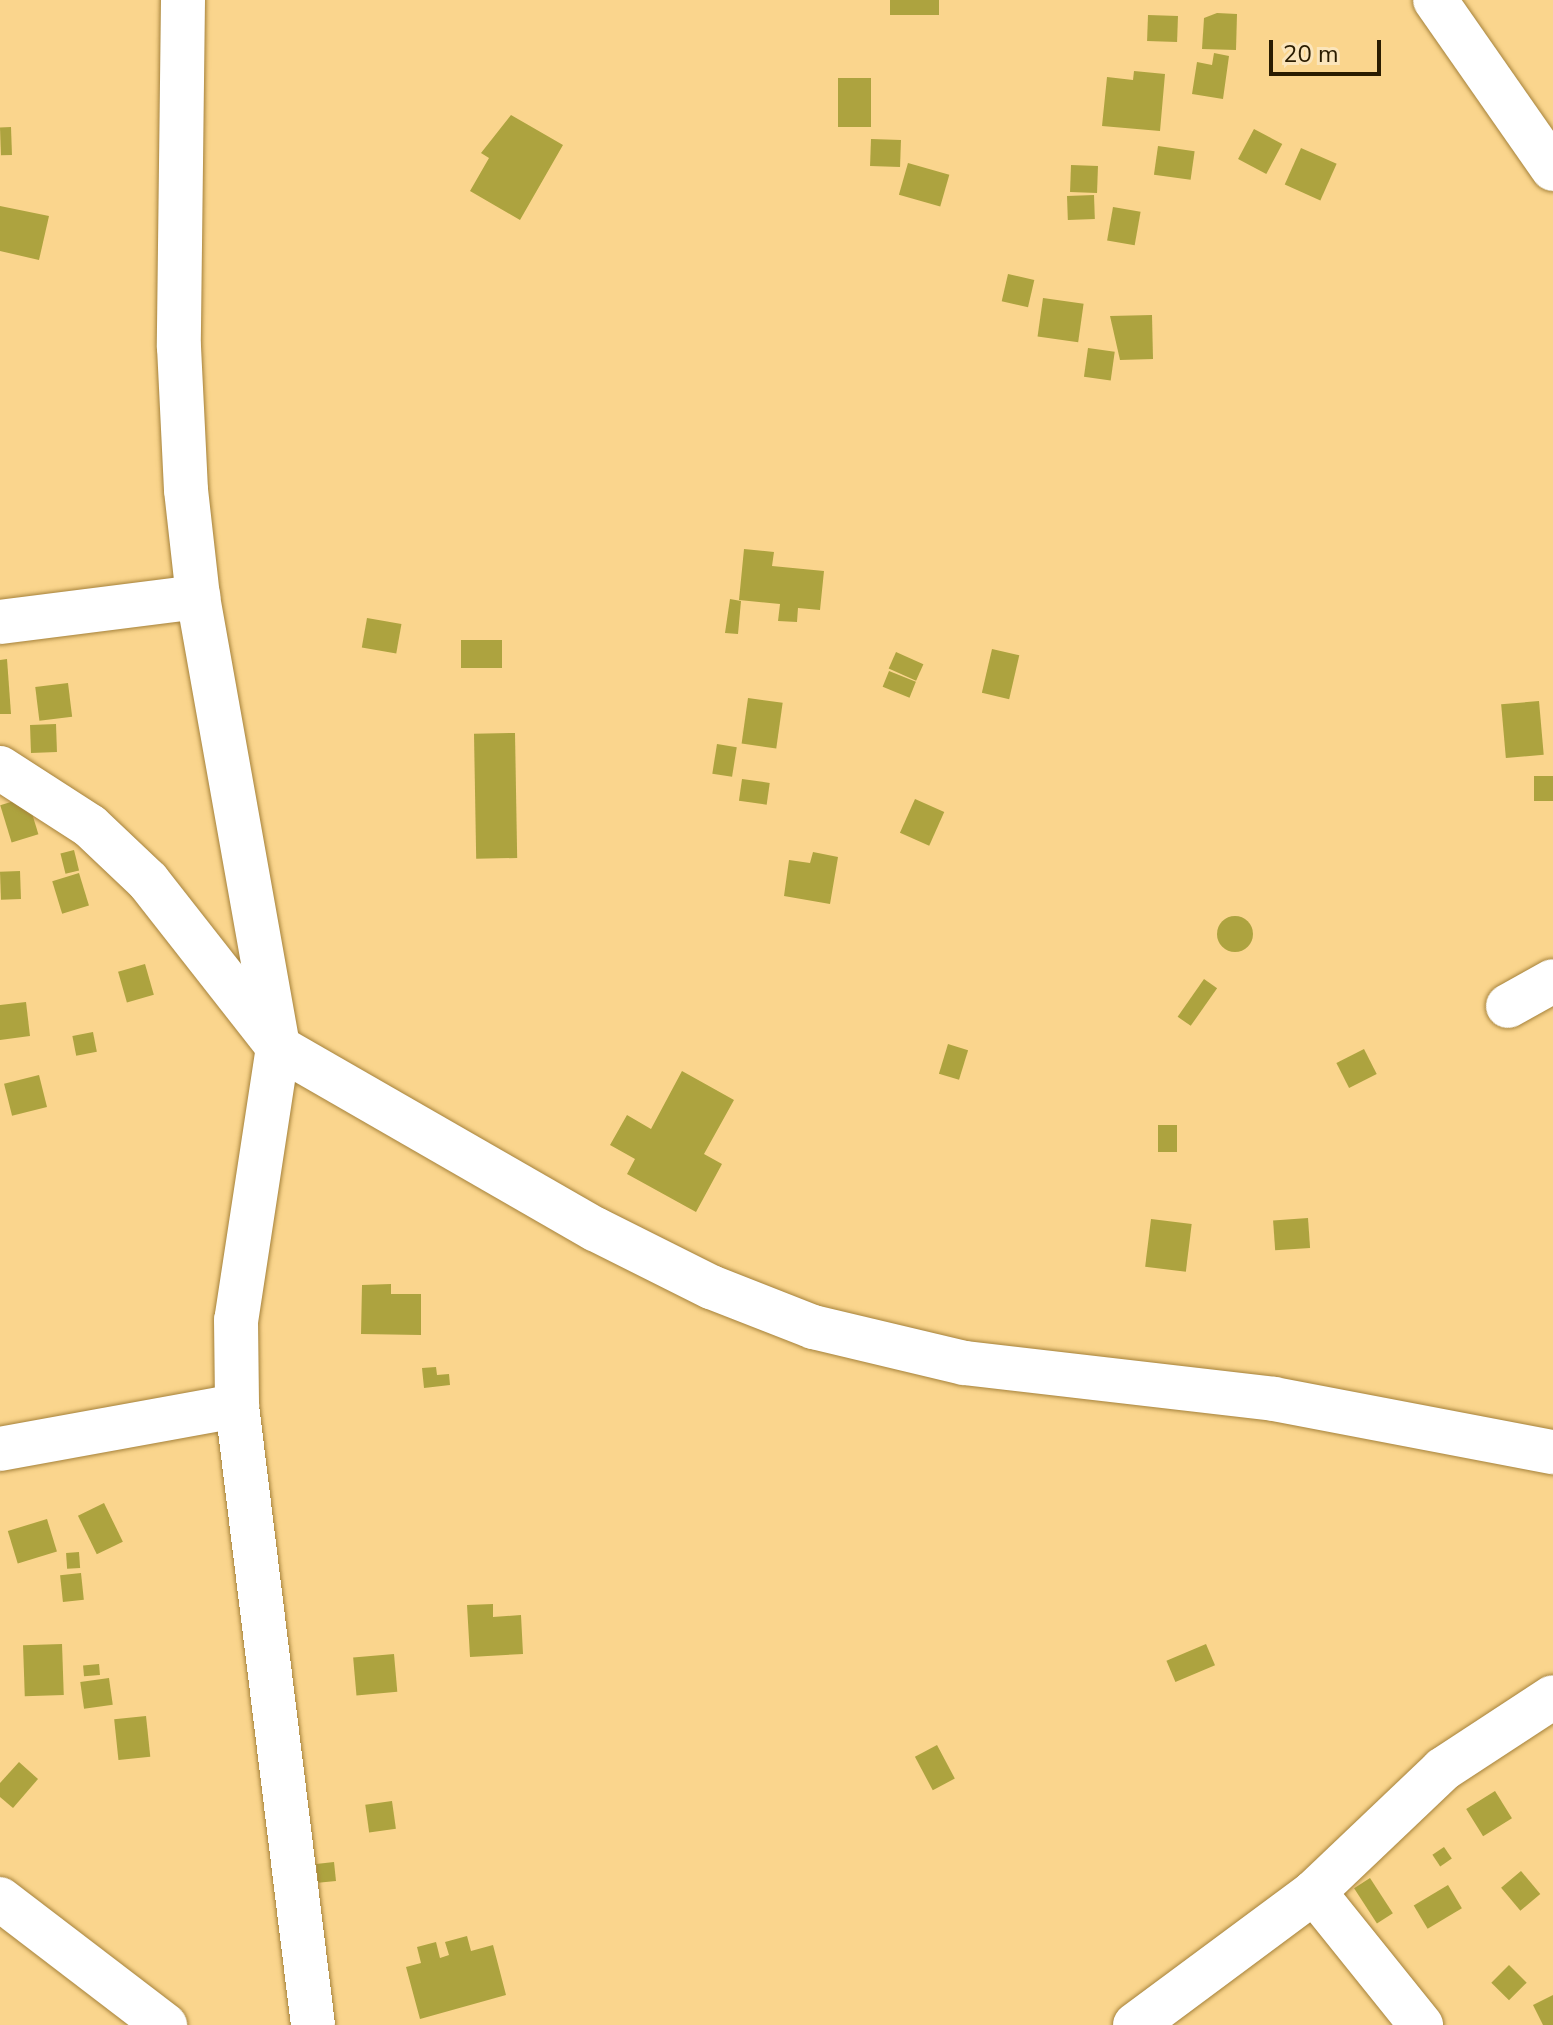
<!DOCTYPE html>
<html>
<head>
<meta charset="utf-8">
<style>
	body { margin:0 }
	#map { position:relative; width:1553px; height:2025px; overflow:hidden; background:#fad58d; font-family:"Nunito Sans",sans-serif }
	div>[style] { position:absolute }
	.building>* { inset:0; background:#ada33f; transform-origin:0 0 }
	.round { border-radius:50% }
	.roads { filter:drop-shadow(0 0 2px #a5823b) drop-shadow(0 0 2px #a5823b) }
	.minor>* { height:44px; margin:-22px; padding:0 22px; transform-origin:22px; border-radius:22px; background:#fff }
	span { translate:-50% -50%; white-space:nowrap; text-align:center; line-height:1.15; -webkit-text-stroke:8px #fbe5bb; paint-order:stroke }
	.scale { position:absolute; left:1269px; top:40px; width:112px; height:36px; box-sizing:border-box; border:4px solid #2a1c00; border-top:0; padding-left:10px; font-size:24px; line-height:28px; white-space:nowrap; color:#2a1c00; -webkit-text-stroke:6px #fbe5bb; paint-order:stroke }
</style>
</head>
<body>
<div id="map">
	<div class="building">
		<i style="left:890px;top:0;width:49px;height:15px"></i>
		<i style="clip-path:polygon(1217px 13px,1237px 14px,1236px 50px,1202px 49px,1204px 18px)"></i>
		<i style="left:1148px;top:15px;width:30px;height:26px;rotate:2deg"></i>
		<i style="clip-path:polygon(1214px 53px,1229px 56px,1223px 99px,1192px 94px,1197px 62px,1212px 65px)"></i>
		<i style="clip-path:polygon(1134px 71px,1165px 74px,1160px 131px,1102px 126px,1107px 77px,1133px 80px)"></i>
		<i style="left:838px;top:78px;width:33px;height:49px"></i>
		<i style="clip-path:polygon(511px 115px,563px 145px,520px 220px,470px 191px,489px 158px,481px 153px)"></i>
		<i style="left:11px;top:127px;width:28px;height:11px;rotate:88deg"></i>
		<i style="left:1254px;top:129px;width:32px;height:34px;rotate:28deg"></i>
		<i style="left:871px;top:139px;width:30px;height:27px;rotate:2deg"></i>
		<i style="left:1158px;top:146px;width:37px;height:29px;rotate:8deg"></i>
		<i style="left:1301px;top:148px;width:39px;height:40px;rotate:24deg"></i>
		<i style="left:908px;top:163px;width:43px;height:33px;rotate:16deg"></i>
		<i style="left:1071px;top:165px;width:27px;height:27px;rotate:2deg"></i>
		<i style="left:1094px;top:195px;width:24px;height:27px;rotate:88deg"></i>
		<i style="clip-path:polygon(0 206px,49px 216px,39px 260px,0 251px)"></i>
		<i style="left:1113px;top:207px;width:28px;height:34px;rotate:10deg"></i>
		<i style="left:1008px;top:274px;width:27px;height:28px;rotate:13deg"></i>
		<i style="left:1043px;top:298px;width:41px;height:39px;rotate:8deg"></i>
		<i style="clip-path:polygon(1152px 315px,1153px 359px,1120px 360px,1110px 316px)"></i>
		<i style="left:1088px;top:348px;width:27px;height:29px;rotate:8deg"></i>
		<i style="clip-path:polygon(744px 549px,774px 552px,772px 566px,824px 571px,820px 610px,798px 608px,797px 622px,778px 621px,780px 604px,739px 600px)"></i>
		<i style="clip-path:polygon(730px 599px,741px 601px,738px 634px,725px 633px)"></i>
		<i style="left:367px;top:618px;width:35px;height:30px;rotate:10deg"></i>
		<i style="left:461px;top:640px;width:41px;height:28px"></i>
		<i style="left:992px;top:649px;width:28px;height:45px;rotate:13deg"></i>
		<i style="left:896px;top:652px;width:30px;height:18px;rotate:24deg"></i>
		<i style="clip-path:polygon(7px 659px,11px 714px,0 714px,0 660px)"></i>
		<i style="left:889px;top:671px;width:29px;height:17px;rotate:22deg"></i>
		<i style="left:68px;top:683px;width:34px;height:33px;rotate:83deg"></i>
		<i style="left:748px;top:698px;width:35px;height:46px;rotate:8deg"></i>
		<i style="left:1539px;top:701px;width:54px;height:38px;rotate:85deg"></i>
		<i style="left:56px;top:724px;width:28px;height:26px;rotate:88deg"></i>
		<i style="left:515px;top:733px;width:125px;height:41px;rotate:89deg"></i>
		<i style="left:717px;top:744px;width:20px;height:30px;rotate:9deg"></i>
		<i style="left:1534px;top:776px;width:19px;height:25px"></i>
		<i style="left:742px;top:779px;width:28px;height:22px;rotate:8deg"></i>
		<i style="left:27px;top:797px;width:39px;height:28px;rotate:73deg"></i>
		<i style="left:915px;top:799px;width:32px;height:37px;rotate:24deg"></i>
		<i style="left:74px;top:850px;width:21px;height:14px;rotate:76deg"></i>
		<i style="clip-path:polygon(813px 852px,838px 857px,830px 904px,784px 896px,789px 860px,810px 863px)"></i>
		<i style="left:20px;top:871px;width:28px;height:20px;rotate:88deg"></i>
		<i style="left:79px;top:873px;width:34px;height:28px;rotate:73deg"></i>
		<i class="round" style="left:1217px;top:916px;width:36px;height:36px"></i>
		<i style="left:145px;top:964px;width:32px;height:28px;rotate:74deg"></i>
		<i style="left:1204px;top:979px;width:16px;height:46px;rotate:35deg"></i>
		<i style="clip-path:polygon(26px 1002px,30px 1036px,0 1040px,0 1005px)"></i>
		<i style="left:93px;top:1032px;width:20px;height:21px;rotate:79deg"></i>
		<i style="left:948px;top:1044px;width:21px;height:31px;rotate:17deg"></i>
		<i style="left:1364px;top:1049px;width:28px;height:31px;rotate:63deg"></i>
		<i style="clip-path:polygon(682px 1071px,734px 1100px,704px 1154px,722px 1164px,696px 1212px,627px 1174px,635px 1159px,610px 1145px,627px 1115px,651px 1129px)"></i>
		<i style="left:39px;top:1075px;width:33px;height:36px;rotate:76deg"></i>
		<i style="left:1158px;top:1125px;width:19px;height:27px"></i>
		<i style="left:1308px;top:1218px;width:30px;height:35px;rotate:86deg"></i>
		<i style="left:1151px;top:1219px;width:41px;height:48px;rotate:7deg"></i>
		<i style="clip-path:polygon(391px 1284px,391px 1294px,421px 1294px,421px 1335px,361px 1334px,362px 1285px)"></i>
		<i style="clip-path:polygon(436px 1367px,437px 1375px,449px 1374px,450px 1385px,424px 1388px,422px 1368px)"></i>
		<i style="left:104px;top:1503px;width:43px;height:29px;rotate:64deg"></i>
		<i style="left:47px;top:1519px;width:34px;height:41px;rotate:73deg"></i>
		<i style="left:79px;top:1552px;width:16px;height:13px;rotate:86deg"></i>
		<i style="left:81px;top:1573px;width:27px;height:21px;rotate:84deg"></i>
		<i style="clip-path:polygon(493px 1604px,493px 1617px,521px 1615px,523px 1654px,470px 1657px,467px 1605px)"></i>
		<i style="left:62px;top:1644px;width:51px;height:39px;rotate:88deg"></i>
		<i style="left:1206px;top:1644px;width:23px;height:43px;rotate:67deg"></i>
		<i style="left:394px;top:1654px;width:38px;height:41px;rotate:85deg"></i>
		<i style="left:99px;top:1664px;width:11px;height:16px;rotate:85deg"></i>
		<i style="left:109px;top:1678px;width:27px;height:29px;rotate:82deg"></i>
		<i style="left:146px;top:1716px;width:41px;height:32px;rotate:84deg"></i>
		<i style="left:937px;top:1745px;width:38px;height:25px;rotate:62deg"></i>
		<i style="clip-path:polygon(19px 1762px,38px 1779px,13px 1808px,0 1797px,0 1783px)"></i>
		<i style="left:1495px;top:1791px;width:32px;height:34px;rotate:58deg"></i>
		<i style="left:392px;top:1801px;width:28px;height:27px;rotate:82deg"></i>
		<i style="left:1444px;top:1847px;width:14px;height:14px;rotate:56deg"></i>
		<i style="left:334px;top:1862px;width:19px;height:18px;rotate:84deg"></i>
		<i style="left:1521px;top:1871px;width:30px;height:26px;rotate:50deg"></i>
		<i style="left:1370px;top:1878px;width:42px;height:19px;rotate:57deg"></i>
		<i style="left:1448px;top:1885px;width:27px;height:40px;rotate:59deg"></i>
		<i style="clip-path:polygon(467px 1936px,471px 1951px,493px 1945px,506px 1995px,420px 2019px,406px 1967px,421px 1963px,417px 1947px,436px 1942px,440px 1958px,449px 1955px,445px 1942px)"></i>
		<i style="left:1509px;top:1965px;width:25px;height:25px;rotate:45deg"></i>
		<i style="clip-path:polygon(1553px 1995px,1553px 2025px,1543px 2025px,1533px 2005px)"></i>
	</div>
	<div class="roads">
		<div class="minor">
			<i style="left:183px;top:0;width:347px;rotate:90.7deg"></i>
			<i style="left:179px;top:347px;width:143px;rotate:87.2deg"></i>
			<i style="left:186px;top:490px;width:108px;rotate:83.6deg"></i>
			<i style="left:198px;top:597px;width:457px;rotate:79.9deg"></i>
			<i style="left:278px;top:1047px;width:276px;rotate:98.7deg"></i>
			<i style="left:236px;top:1320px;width:86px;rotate:89.3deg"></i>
			<i style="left:237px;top:1406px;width:624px;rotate:83deg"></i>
			<i style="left:1435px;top:0;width:206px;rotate:55.1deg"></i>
			<i style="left:0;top:622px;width:200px;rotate:-7.2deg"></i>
			<i style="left:0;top:768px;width:107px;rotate:32.8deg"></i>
			<i style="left:90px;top:826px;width:80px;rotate:43.5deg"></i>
			<i style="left:148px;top:881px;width:211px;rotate:51.9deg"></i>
			<i style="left:278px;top:1047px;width:366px;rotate:29.9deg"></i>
			<i style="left:595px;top:1229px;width:130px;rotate:26.6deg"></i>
			<i style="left:711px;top:1287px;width:110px;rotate:21.4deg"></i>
			<i style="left:813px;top:1327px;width:155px;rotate:13.4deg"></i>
			<i style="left:964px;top:1363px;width:312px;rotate:6.6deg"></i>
			<i style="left:1274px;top:1399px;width:284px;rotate:10.8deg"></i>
			<i style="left:1508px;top:1006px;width:51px;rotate:-29.1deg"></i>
			<i style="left:0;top:1449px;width:241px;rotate:-10.3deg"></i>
			<i style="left:1314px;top:1892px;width:171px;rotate:51.2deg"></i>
			<i style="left:0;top:1899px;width:208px;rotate:37.4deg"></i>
			<i style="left:1135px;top:2025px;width:223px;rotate:-36.6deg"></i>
			<i style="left:1314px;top:1892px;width:178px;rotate:-43.6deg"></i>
			<i style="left:1443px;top:1769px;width:131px;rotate:-33.2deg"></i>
		</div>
	</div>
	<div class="scale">20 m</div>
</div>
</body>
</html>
